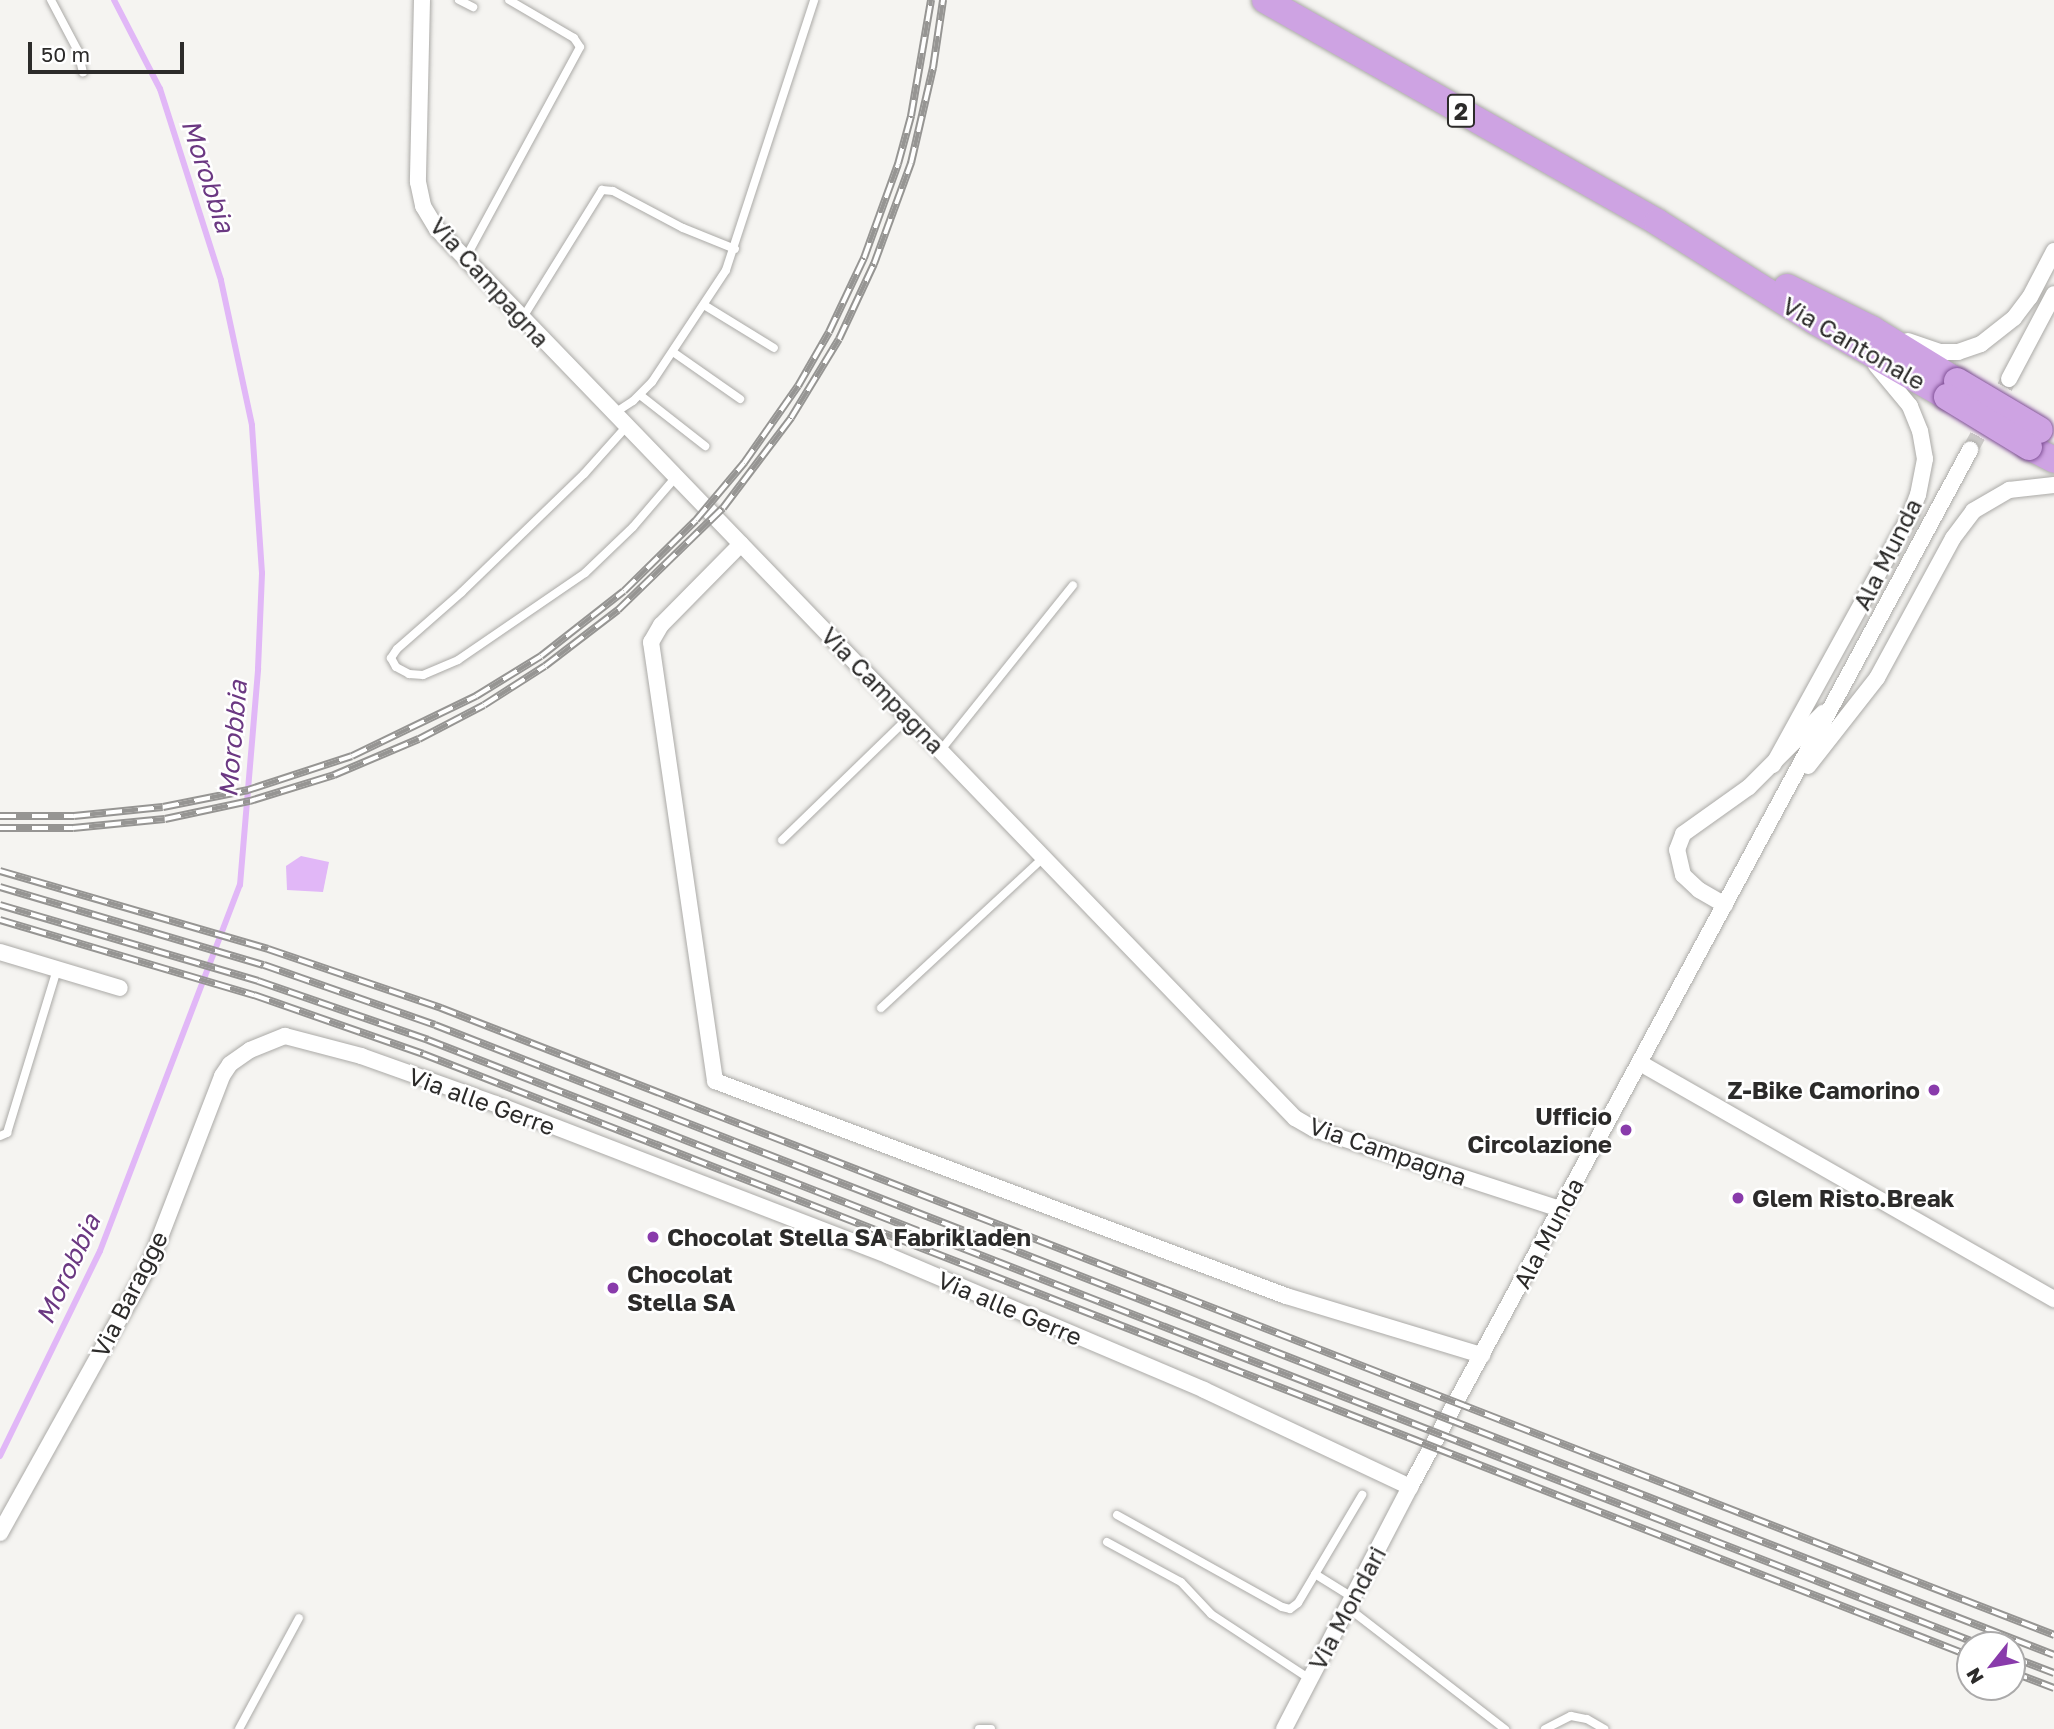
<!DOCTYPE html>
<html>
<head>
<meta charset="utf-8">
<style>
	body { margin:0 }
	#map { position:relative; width:2054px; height:1729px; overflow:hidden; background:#f5f4f1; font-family:"Golos Text",sans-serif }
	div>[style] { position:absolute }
	.water>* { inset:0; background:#e1b7f7 }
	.stream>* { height:6px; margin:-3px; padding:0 3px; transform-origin:3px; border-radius:3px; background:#e1b7f7 }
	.street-tunnel>* { height:16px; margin-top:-8px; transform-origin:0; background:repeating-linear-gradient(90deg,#cdccc9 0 16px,transparent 0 24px) }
	.roads { filter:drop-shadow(0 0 2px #abaaa7) drop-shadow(0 0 2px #abaaa7) }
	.lane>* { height:8px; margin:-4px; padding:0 4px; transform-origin:4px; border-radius:4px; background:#fff }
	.street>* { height:16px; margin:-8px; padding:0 8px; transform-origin:8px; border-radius:8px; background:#fff }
	.primary>* { height:26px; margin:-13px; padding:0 13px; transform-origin:13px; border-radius:13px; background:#cea3e3 }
	.rail>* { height:8px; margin-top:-4px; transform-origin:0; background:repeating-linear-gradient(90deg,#fff 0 16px,#969593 0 32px); box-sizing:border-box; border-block:2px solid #969593 }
	.bridges { filter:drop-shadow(0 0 2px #805196) drop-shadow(0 0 2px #805196) }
	.primary-bridge>* { height:26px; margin:-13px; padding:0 13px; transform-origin:13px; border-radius:13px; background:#cea3e3 }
	.dots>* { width:19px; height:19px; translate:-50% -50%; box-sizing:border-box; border:4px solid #fff; border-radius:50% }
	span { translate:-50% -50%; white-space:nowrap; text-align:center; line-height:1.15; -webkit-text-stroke:5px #fff; paint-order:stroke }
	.shield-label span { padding:2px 5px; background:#fff; border:2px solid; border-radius:5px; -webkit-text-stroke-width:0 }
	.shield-label { font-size:23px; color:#2c2b2a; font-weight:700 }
	.street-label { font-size:24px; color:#2c2b2a }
	.poi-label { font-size:24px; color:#2c2b2a; font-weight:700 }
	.right { translate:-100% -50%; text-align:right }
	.left { translate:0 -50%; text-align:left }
	.water-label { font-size:26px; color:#6b3882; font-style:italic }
	.north { position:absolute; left:1956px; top:1631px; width:70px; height:70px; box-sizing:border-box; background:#fff; border:2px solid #abaaaa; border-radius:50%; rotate:239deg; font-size:19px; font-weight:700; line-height:28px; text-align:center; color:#2c2b2a }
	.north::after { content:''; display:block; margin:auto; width:24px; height:32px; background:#893bab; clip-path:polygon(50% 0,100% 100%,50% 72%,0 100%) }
	.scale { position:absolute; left:28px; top:42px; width:156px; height:32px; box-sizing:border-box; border:4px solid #2c2b2a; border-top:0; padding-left:9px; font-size:21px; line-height:24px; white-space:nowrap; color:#2c2b2a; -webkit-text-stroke:5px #fff; paint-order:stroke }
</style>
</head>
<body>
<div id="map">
	<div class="water">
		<i style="clip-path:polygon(301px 856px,329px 862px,323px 892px,287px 890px,286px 866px)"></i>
	</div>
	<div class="stream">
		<i style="left:0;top:1456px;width:228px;rotate:-64deg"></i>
		<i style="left:100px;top:1251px;width:392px;rotate:-69.1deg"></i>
		<i style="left:240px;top:885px;width:217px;rotate:-85.2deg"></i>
		<i style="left:258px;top:669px;width:96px;rotate:-87.6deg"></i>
		<i style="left:262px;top:573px;width:148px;rotate:-93.9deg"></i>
		<i style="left:252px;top:425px;width:148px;rotate:-102.1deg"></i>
		<i style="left:221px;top:280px;width:201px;rotate:-107.7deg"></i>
		<i style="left:160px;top:89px;width:100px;rotate:-117.3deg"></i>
	</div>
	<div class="street-tunnel">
		<i style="left:1970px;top:450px;width:81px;rotate:-61.2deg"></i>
	</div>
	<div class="roads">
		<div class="lane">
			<i style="left:51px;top:0;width:58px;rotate:62.1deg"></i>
			<i style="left:78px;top:51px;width:22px;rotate:77deg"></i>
			<i style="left:459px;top:0;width:16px;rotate:27deg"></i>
			<i style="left:465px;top:259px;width:241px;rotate:-61.5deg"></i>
			<i style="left:580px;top:47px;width:11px;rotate:-124deg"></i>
			<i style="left:574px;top:38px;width:75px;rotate:-149.7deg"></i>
			<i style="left:704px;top:305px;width:82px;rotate:31.6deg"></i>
			<i style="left:522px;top:319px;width:152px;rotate:-58.2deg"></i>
			<i style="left:602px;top:190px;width:11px;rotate:5deg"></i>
			<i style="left:613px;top:191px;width:79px;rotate:27.9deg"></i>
			<i style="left:683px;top:228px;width:56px;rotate:22deg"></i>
			<i style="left:673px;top:352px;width:82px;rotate:35deg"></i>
			<i style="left:640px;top:395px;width:83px;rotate:38.1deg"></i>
			<i style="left:613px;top:414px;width:24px;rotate:-33deg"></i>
			<i style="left:633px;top:401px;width:27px;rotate:-45deg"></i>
			<i style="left:652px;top:382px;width:134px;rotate:-56.5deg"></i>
			<i style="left:726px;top:270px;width:284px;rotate:-71.9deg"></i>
			<i style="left:626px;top:427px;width:63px;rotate:131.8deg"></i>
			<i style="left:584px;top:474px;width:170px;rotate:136deg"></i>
			<i style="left:462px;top:592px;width:86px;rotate:138.8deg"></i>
			<i style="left:397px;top:649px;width:11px;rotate:124deg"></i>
			<i style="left:391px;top:658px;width:10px;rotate:61deg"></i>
			<i style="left:396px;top:667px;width:15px;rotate:28deg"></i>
			<i style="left:409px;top:674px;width:14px;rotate:4deg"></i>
			<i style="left:423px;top:675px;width:38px;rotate:-23deg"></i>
			<i style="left:458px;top:660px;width:154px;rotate:-34.4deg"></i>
			<i style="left:585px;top:573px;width:66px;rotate:-43.8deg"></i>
			<i style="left:633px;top:527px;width:65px;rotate:-49.4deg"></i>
			<i style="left:941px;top:750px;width:211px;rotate:-51.3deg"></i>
			<i style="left:782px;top:840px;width:177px;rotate:-44.1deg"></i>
			<i style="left:881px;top:1008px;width:224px;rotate:-42.8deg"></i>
			<i style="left:0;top:1136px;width:8px;rotate:-23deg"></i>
			<i style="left:7px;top:1133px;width:171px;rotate:-73deg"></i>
			<i style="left:1117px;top:1515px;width:189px;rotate:29.1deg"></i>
			<i style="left:1282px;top:1607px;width:8px;rotate:14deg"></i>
			<i style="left:1290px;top:1609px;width:10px;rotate:-37deg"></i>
			<i style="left:1298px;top:1603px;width:126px;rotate:-59.3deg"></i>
			<i style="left:1107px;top:1542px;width:84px;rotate:28.4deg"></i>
			<i style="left:1181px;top:1582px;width:44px;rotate:46.8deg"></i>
			<i style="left:1211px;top:1614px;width:118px;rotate:33.3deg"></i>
			<i style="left:1315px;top:1574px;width:44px;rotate:31.9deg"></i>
			<i style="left:1347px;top:1607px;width:200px;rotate:37.7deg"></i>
			<i style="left:239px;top:1729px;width:126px;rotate:-61.6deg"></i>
			<i style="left:979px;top:1729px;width:12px"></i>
			<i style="left:1545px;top:1729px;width:29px;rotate:-27deg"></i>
			<i style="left:1571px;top:1716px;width:16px;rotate:11deg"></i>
			<i style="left:1587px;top:1719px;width:20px;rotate:30deg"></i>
		</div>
		<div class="street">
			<i style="left:422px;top:0;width:182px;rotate:91.3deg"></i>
			<i style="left:418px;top:182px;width:25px;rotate:78deg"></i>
			<i style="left:423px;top:206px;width:27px;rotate:59deg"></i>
			<i style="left:437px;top:229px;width:1236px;rotate:46.02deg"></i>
			<i style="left:1295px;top:1118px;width:22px;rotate:30deg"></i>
			<i style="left:1314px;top:1129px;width:259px;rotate:18deg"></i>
			<i style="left:1908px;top:341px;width:34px;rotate:19deg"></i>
			<i style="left:1940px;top:352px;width:18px"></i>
			<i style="left:1958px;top:352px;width:24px;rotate:-19deg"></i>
			<i style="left:1981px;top:344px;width:42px;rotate:-38.2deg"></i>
			<i style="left:2014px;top:318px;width:26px;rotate:-53deg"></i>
			<i style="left:2030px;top:297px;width:52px;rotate:-62.4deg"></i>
			<i style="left:2009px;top:379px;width:96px;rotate:-62.1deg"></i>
			<i style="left:741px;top:544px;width:114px;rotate:134.6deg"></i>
			<i style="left:661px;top:625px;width:20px;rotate:120deg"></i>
			<i style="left:651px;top:642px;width:444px;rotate:81.7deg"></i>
			<i style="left:715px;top:1081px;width:610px;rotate:20.63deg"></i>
			<i style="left:1286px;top:1296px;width:205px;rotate:16.8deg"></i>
			<i style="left:1773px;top:765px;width:282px;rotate:-61.2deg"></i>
			<i style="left:1909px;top:518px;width:25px;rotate:-69deg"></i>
			<i style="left:1918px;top:495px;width:37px;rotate:-79deg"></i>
			<i style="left:1925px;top:459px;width:28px;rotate:-100deg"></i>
			<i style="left:1920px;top:431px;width:27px;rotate:-112deg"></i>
			<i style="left:1910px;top:406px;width:53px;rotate:-129.7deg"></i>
			<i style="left:1808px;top:766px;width:112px;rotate:-51.9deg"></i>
			<i style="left:1877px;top:678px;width:159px;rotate:-61.5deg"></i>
			<i style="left:1953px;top:538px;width:34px;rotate:-53deg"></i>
			<i style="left:1973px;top:511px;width:42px;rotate:-30.3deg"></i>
			<i style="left:2009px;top:490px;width:45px;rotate:-6.3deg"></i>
			<i style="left:1725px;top:905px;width:30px;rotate:-150deg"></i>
			<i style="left:1699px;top:890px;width:22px;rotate:-137deg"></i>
			<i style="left:1683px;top:875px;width:26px;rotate:-103deg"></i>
			<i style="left:1677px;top:850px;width:17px;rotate:-69deg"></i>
			<i style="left:1683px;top:834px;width:81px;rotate:-35.5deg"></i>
			<i style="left:1749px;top:787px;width:105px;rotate:-45deg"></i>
			<i style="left:0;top:952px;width:125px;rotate:16.7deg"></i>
			<i style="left:1640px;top:1063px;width:477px;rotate:29.7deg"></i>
			<i style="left:0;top:1533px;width:309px;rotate:-60.9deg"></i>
			<i style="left:150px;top:1263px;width:200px;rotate:-68.9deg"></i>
			<i style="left:222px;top:1076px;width:14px;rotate:-56deg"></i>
			<i style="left:230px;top:1064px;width:24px;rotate:-35deg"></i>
			<i style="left:250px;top:1050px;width:38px;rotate:-22deg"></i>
			<i style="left:285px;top:1036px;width:79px;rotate:14.7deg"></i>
			<i style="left:361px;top:1056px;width:143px;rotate:19.6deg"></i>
			<i style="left:496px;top:1104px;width:421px;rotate:21.1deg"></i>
			<i style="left:889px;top:1256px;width:342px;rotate:23deg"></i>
			<i style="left:1204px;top:1390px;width:228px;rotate:25.2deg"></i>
			<i style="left:1284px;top:1729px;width:273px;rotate:-62.5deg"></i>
			<i style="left:1410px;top:1487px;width:1179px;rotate:-61.63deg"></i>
		</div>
		<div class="primary">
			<i style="left:1265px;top:0;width:450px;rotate:29.5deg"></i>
			<i style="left:1657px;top:222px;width:186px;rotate:32.2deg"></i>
			<i style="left:1814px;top:321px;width:153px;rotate:29.7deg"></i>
			<i style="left:1787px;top:287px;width:95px;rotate:26.3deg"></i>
			<i style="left:1872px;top:329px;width:100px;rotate:31.5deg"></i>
			<i style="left:2029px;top:447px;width:28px;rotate:27deg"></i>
		</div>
	</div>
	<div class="rail">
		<i style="left:0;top:816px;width:74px"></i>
		<i style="left:74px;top:816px;width:89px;rotate:-5.8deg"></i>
		<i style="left:163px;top:807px;width:87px;rotate:-11.3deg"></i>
		<i style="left:248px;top:790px;width:109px;rotate:-18.1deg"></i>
		<i style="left:352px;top:756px;width:138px;rotate:-25.8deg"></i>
		<i style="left:476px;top:696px;width:76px;rotate:-31.6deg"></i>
		<i style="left:541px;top:656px;width:105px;rotate:-38.1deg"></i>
		<i style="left:624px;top:591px;width:101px;rotate:-44.6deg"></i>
		<i style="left:696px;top:520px;width:75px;rotate:-49.9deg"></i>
		<i style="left:744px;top:463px;width:94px;rotate:-55deg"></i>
		<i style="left:798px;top:386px;width:62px;rotate:-60.1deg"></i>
		<i style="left:829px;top:332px;width:82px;rotate:-64.7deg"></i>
		<i style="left:864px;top:258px;width:100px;rotate:-70.1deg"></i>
		<i style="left:898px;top:164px;width:50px;rotate:-74.8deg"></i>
		<i style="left:911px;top:116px;width:118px;rotate:-80.2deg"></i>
		<i style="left:0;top:828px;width:73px"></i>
		<i style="left:73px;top:828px;width:92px;rotate:-5.6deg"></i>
		<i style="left:165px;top:819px;width:87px;rotate:-12deg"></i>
		<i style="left:250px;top:801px;width:88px;rotate:-17.2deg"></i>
		<i style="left:334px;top:775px;width:92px;rotate:-23deg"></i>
		<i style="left:419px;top:739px;width:73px;rotate:-27.6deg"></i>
		<i style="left:484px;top:705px;width:72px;rotate:-32.6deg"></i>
		<i style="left:545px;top:666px;width:92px;rotate:-37.5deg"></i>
		<i style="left:618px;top:610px;width:146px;rotate:-44.2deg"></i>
		<i style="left:723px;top:508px;width:113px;rotate:-52.9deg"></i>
		<i style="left:791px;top:418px;width:92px;rotate:-58.7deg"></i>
		<i style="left:839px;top:339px;width:83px;rotate:-65deg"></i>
		<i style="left:874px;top:264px;width:108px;rotate:-69.9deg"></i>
		<i style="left:911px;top:163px;width:98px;rotate:-77deg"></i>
		<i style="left:933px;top:68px;width:69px;rotate:-81.6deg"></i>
		<i style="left:0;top:871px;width:279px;rotate:16.2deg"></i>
		<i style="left:268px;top:949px;width:183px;rotate:18.8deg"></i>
		<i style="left:441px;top:1008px;width:1731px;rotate:21.24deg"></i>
		<i style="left:0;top:887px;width:275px;rotate:16.5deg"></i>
		<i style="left:264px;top:965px;width:181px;rotate:19.3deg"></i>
		<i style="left:435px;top:1025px;width:1737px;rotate:21.26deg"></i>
		<i style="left:0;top:905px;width:269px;rotate:16.4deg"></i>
		<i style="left:258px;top:981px;width:180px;rotate:19.1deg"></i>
		<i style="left:428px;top:1040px;width:1667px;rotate:21.28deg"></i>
		<i style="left:0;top:920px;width:265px;rotate:16.5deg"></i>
		<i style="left:254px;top:995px;width:179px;rotate:19.2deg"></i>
		<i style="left:423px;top:1054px;width:1660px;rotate:21.26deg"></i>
		<i style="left:2012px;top:1657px;width:45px;rotate:20.9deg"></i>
		<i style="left:2012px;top:1672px;width:45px;rotate:20.9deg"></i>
	</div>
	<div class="bridges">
		<div class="primary-bridge">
			<i style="left:1957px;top:381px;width:96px;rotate:30.6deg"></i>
			<i style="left:1947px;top:397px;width:96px;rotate:31.4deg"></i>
		</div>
	</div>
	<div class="dots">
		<i style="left:1934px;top:1090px;background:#893bab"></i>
		<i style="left:1626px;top:1130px;background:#893bab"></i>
		<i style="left:1738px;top:1198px;background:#893bab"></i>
		<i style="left:653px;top:1237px;background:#893bab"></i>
		<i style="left:613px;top:1288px;background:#893bab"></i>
	</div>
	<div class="shield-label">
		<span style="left:1461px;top:111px">2</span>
	</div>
	<div class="street-label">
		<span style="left:490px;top:282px;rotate:48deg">Via Campagna</span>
		<span style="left:1854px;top:343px;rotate:30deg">Via Cantonale</span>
		<span style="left:1887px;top:554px;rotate:-63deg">Ala Munda</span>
		<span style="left:883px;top:690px;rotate:46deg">Via Campagna</span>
		<span style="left:482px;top:1101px;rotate:20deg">Via alle Gerre</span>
		<span style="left:1388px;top:1151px;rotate:19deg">Via Campagna</span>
		<span style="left:1548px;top:1233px;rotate:-62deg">Ala Munda</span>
		<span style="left:129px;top:1294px;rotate:-63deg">Via Baragge</span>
		<span style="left:1010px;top:1308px;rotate:23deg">Via alle Gerre</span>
		<span style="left:1347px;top:1608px;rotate:-62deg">Via Mondari</span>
	</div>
	<div class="poi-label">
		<span class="right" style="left:1920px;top:1090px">Z-Bike Camorino</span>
		<span class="right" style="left:1612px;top:1130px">Ufficio<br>Circolazione</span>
		<span class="left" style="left:1752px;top:1198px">Glem Risto.Break</span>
		<span class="left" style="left:667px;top:1237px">Chocolat Stella SA Fabrikladen</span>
		<span class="left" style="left:627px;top:1288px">Chocolat<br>Stella SA</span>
	</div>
	<div class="water-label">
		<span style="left:208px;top:176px;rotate:72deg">Morobbia</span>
		<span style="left:233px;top:739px;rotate:-85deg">Morobbia</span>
		<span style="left:68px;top:1269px;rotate:-65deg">Morobbia</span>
	</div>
	<div class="north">N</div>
	<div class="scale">50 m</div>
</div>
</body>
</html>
